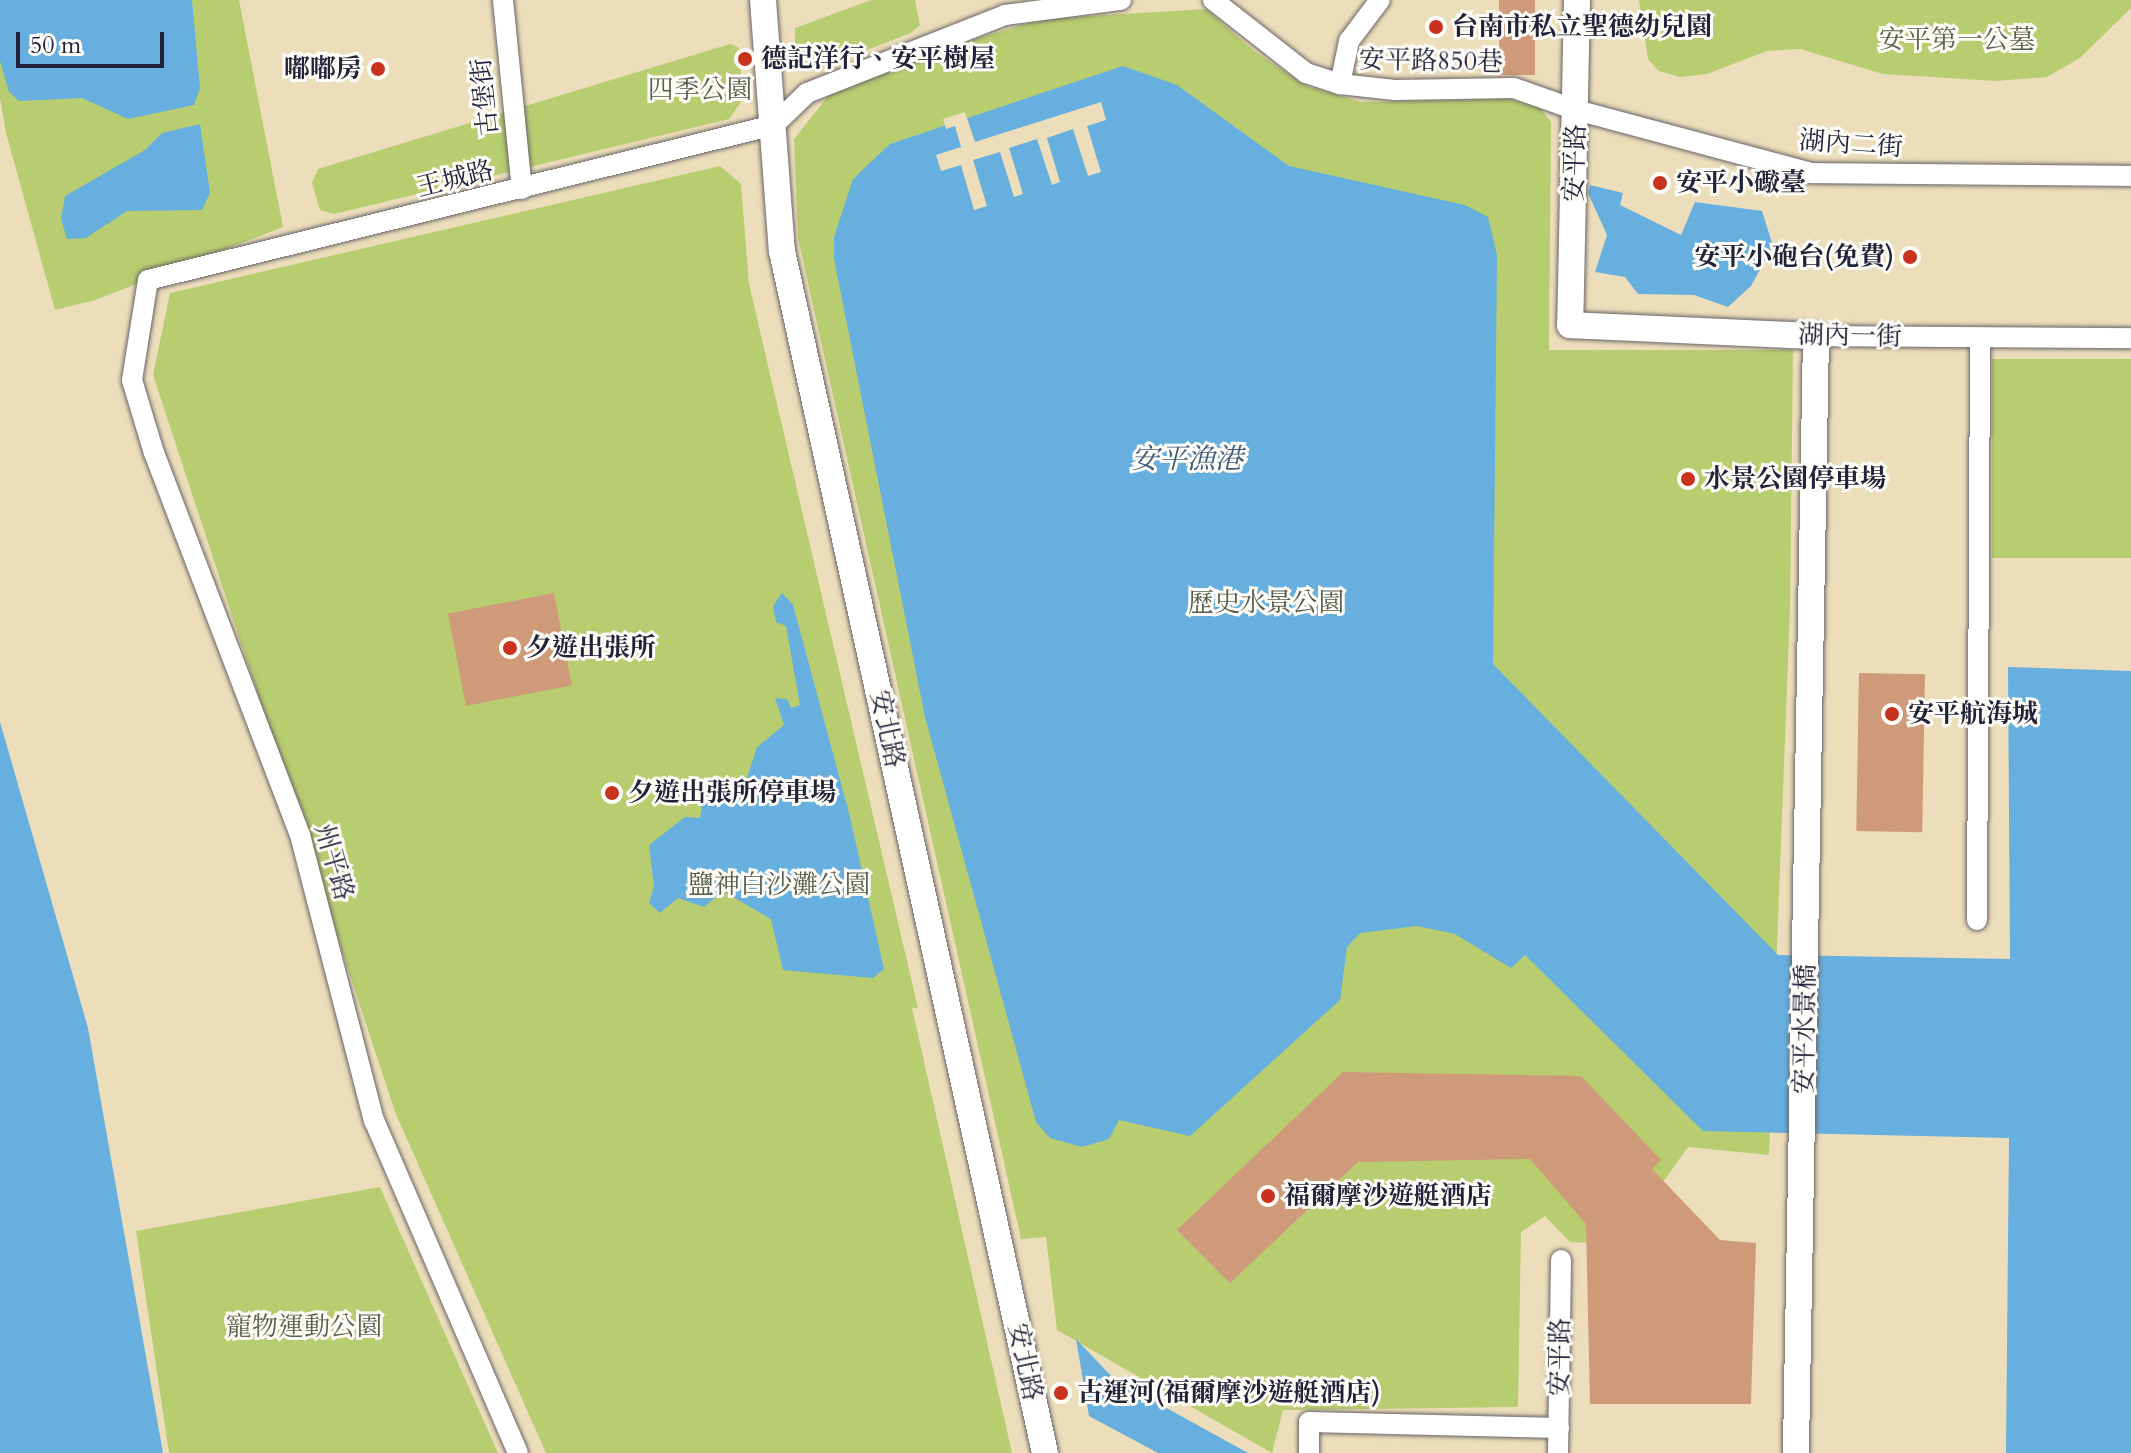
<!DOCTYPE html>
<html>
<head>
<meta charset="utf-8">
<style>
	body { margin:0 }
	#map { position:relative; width:2131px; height:1453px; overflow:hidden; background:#eddebb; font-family:Cardo,"Noto Serif TC",serif }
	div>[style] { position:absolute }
	.green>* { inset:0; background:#b8cc70; transform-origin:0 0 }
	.water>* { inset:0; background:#66afde }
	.pier>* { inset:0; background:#eddebb }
	.building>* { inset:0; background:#cf9a79; transform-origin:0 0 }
	.roads { filter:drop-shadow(0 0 2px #696468) drop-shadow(0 0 2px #696468) }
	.minor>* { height:20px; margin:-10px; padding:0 10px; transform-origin:10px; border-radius:10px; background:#fff }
	.tertiary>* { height:26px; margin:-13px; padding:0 13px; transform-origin:13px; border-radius:13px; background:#fff }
	.dots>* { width:22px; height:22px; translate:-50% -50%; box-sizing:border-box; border:4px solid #fdfcf7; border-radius:50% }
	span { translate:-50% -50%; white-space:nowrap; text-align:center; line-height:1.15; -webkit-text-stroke:6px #fdfcf7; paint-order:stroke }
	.poi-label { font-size:26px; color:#22223b; font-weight:700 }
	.left { translate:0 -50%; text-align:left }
	.right { translate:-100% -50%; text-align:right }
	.park-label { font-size:26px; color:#565e4e }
	.street-label { font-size:26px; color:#22223b }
	.water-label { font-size:28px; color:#3d5a7c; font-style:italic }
	.scale { position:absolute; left:16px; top:32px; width:148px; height:36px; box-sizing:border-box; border:4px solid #22223b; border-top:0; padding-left:10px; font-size:24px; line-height:28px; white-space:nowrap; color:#22223b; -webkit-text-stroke:6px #fdfcf7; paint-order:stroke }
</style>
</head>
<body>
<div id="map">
	<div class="green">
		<i style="clip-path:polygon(0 0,239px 0,283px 227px,95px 300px,55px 310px,6px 133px,0 98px)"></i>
		<i style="clip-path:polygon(871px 0,915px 0,920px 25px,911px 33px,812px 71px,795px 67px,795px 28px)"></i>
		<i style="clip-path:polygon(1639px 0,2131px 0,2131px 8px,2080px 58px,2047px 77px,1996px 81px,1883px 74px,1800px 49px,1767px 51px,1707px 74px,1680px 77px,1659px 71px,1648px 59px)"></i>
		<i style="clip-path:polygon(1206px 9px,1254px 51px,1306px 86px,1361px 102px,1508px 99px,1539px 107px,1551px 122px,1549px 350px,1793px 350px,1790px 609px,1769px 1155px,1688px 1147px,1663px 1182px,1600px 1243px,1570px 1242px,1545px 1216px,1521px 1232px,1518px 1407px,1283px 1410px,1272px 1453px,1057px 1330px,1046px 1237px,1021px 1239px,798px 238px,794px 139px,829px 95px,952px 46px,1042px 19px)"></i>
		<i style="clip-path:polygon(730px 44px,741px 49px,741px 102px,729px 119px,334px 214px,320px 210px,312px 183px,318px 169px)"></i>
		<i style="clip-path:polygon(720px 166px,741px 184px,749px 284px,918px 1008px,912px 1008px,1012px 1453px,546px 1453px,395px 1112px,153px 375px,170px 293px)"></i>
		<i style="left:1992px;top:359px;width:139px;height:199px"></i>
		<i style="clip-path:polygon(380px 1187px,498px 1453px,169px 1453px,136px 1231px)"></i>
	</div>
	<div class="water">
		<i style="clip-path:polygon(0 0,192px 0,200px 88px,194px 105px,128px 119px,82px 98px,19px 101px,9px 92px,0 61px)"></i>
		<i style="clip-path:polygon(1123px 66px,1177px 85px,1289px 166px,1465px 205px,1488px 217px,1497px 255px,1493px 664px,1778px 955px,2010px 959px,2008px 667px,2131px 671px,2131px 1453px,2006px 1453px,2009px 1138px,1703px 1131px,1525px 955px,1511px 968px,1455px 934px,1417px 926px,1360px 933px,1347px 947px,1340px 1000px,1190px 1136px,1119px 1120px,1109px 1139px,1082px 1147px,1050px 1138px,1036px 1122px,925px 717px,834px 259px,834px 237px,853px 179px,890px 144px)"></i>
		<i style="clip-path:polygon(200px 124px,210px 193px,202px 210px,127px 211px,86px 238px,67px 239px,61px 219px,65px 196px,145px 150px,162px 133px)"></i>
		<i style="clip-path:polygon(1590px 185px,1623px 193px,1620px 205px,1681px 235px,1695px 202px,1762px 211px,1773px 246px,1751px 286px,1728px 307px,1694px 295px,1638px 294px,1625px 277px,1595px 272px,1607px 235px,1588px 193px)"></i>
		<i style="clip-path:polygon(782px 593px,793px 605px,849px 813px,884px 969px,873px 978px,783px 970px,771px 919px,723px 891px,704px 907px,678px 898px,660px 913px,649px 903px,654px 887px,649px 845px,685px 817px,700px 818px,703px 800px,688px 798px,690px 784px,731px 790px,744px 787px,757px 747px,784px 725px,775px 698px,787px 699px,791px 708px,800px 705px,786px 626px,776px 622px,773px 606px)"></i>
		<i style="clip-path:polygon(0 722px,88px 1028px,163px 1453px,0 1453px)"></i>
		<i style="clip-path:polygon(1076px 1339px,1114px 1379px,1248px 1453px,1158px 1453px,1089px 1416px)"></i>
	</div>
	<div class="pier">
		<i style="clip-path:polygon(1101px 102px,1106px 120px,1087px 126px,1101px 172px,1088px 176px,1073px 129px,1047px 138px,1060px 182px,1052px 185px,1037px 139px,1009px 148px,1023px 194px,1014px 197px,1000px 152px,973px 160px,987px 206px,974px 210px,961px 165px,941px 171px,936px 155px,961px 147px,955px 126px,946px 129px,943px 119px,965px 112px,975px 142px)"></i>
	</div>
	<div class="building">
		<i style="left:1499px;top:0;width:36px;height:75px"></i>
		<i style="left:554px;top:593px;width:94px;height:108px;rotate:79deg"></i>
		<i style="left:1859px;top:673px;width:66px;height:158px;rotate:1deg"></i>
		<i style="clip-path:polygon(1343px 1072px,1581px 1076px,1661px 1160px,1652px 1169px,1720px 1240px,1756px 1243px,1751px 1404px,1590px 1404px,1586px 1224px,1530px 1159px,1358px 1162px,1230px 1283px,1177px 1230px)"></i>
	</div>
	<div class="roads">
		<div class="minor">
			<i style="left:503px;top:0;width:190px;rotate:84.3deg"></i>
			<i style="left:1213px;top:0;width:118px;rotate:38.1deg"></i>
			<i style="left:1306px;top:73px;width:36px;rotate:18deg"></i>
			<i style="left:1340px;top:84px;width:55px;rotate:6.2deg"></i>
			<i style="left:1395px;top:90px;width:119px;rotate:-1deg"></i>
			<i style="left:1514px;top:88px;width:66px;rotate:19.5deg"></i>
			<i style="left:1576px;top:110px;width:243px;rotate:15deg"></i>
			<i style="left:1811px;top:173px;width:320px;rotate:0.5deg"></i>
			<i style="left:1340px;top:84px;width:44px;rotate:-78.2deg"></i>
			<i style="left:1349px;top:41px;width:51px;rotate:-52.9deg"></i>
			<i style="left:1816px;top:336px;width:315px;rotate:0.4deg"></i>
			<i style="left:1977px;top:920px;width:582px;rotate:-89.7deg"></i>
			<i style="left:518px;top:1453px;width:362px;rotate:-113.4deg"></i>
			<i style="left:374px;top:1121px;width:295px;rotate:-104.5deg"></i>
			<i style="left:300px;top:835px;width:409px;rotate:-110.9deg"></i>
			<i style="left:154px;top:453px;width:76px;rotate:-106.8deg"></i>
			<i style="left:132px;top:380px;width:101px;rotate:-80.9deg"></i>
			<i style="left:148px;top:280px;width:645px;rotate:-13.91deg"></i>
			<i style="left:774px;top:125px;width:46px;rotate:-44.1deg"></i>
			<i style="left:807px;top:93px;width:213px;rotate:-21.5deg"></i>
			<i style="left:1005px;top:15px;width:117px;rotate:-7.4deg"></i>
			<i style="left:1309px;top:1453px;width:31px;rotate:-90deg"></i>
			<i style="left:1309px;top:1422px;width:250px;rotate:1.4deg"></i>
			<i style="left:1558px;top:1453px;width:193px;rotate:-89.1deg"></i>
		</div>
		<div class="tertiary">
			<i style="left:763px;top:0;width:252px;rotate:85.7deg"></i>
			<i style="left:782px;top:251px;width:1230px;rotate:77.66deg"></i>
			<i style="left:1577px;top:0;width:325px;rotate:91.2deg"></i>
			<i style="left:1570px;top:325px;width:246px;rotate:2.6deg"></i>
			<i style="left:1816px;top:336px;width:1117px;rotate:91.03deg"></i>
		</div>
	</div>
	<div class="dots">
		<i style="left:1436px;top:27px;background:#c8321e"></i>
		<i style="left:745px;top:59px;background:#c8321e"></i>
		<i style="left:378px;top:69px;background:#c8321e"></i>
		<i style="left:1660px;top:183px;background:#c8321e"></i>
		<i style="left:1910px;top:257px;background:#c8321e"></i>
		<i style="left:1688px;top:479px;background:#c8321e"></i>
		<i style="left:510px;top:648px;background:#c8321e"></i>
		<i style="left:1892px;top:714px;background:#c8321e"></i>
		<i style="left:612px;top:793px;background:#c8321e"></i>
		<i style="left:1268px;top:1196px;background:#c8321e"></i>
		<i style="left:1061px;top:1393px;background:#c8321e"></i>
	</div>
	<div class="poi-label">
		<span class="left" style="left:1452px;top:27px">台南市私立聖德幼兒園</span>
		<span class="left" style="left:761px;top:59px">德記洋行、安平樹屋</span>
		<span class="right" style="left:362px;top:69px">嘟嘟房</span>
		<span class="left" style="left:1676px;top:183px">安平小礮臺</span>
		<span class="right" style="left:1894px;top:257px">安平小砲台(免費)</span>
		<span class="left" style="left:1704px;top:479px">水景公園停車場</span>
		<span class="left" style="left:526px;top:648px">夕遊出張所</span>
		<span class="left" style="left:1908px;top:714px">安平航海城</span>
		<span class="left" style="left:628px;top:793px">夕遊出張所停車場</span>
		<span class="left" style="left:1284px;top:1196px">福爾摩沙遊艇酒店</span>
		<span class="left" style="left:1077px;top:1393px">古運河(福爾摩沙遊艇酒店)</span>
	</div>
	<div class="park-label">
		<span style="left:1957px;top:40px">安平第一公墓</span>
		<span style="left:700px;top:90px">四季公園</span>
		<span style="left:1266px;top:603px">歷史水景公園</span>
		<span style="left:779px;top:885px">鹽神白沙灘公園</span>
		<span style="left:304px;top:1327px">寵物運動公園</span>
	</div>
	<div class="street-label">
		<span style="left:1431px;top:61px;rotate:1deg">安平路850巷</span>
		<span style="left:485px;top:97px;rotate:-96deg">古堡街</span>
		<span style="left:1851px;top:144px;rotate:4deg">湖內二街</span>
		<span style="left:1575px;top:163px;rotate:-88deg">安平路</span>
		<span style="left:455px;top:179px;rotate:-14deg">王城路</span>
		<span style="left:1850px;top:336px;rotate:1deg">湖內一街</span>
		<span style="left:887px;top:729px;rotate:78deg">安北路</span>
		<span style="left:334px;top:862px;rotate:74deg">州平路</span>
		<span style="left:1805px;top:1029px;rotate:-89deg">安平水景橋</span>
		<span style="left:1560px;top:1357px;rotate:-89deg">安平路</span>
		<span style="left:1025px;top:1362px;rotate:78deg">安北路</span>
	</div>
	<div class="water-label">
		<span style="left:1187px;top:459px">安平漁港</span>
	</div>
	<div class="scale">50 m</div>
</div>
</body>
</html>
